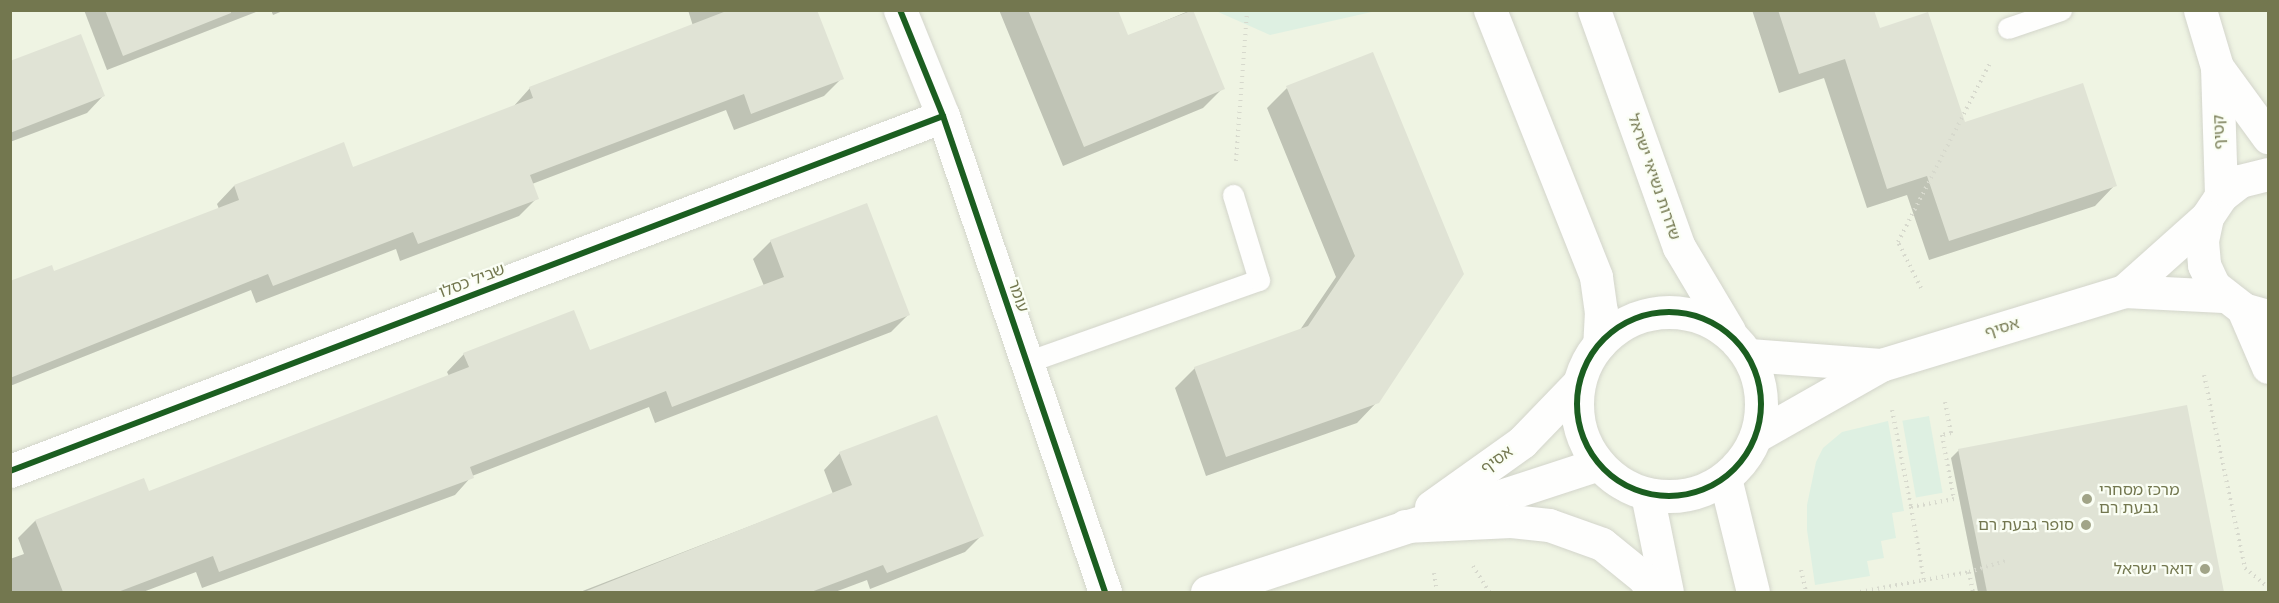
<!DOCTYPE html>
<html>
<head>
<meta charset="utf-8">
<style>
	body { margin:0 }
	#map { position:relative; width:2279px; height:603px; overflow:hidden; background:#f6f8f0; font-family:Montserrat,"Noto Sans Hebrew",sans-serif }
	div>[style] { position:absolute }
	.residential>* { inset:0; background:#eff4e3; transform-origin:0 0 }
	.green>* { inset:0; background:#def0e2; transform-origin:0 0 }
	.shadow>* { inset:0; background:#0003 }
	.building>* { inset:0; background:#e0e3d5 }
	.path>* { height:4px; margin-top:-2px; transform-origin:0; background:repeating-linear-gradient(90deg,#d7d9cd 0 1.5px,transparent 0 6px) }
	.roads { filter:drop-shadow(0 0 2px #d3d5cb) drop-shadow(0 0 2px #d3d5cb) }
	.service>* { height:21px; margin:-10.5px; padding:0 10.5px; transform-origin:10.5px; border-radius:10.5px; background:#fefefd }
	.minor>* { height:33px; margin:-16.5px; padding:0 16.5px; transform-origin:16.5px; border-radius:16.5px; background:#fefefd }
	.tertiary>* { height:33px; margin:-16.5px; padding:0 16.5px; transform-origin:16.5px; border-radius:16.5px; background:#fefefd }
	.tertiary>.ring { margin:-16.5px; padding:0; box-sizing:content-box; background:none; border:33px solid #fefefd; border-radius:50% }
	.cycleway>* { height:6px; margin:-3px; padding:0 3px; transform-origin:3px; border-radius:3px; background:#1b5e20 }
	.cycleway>.ring { margin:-3px; padding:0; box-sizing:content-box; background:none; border:6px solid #1b5e20; border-radius:50% }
	.dots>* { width:16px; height:16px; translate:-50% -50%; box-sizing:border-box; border:3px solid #fafef4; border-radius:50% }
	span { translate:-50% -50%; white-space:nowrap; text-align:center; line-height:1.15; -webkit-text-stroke:4.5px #fafef4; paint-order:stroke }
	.street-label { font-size:16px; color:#73774f }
	.poi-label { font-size:16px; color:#73774f }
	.left { translate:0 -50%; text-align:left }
	.right { translate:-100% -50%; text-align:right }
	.frame { position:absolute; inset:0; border:12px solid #73774f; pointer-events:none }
</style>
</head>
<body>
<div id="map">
	<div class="residential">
		<i style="left:11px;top:11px;width:2257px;height:581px"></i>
	</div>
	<div class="green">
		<i style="clip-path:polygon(1216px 11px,1376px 11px,1270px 35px)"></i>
		<i style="left:1929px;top:416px;width:78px;height:27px;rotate:80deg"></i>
		<i style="clip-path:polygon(1888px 421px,1904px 511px,1892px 513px,1896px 538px,1881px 541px,1884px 558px,1867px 561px,1870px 576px,1815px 585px,1807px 530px,1807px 505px,1816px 462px,1823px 448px,1842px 432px)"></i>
	</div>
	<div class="shadow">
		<i style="clip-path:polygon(84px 10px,261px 10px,107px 70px)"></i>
		<i style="clip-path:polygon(271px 10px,285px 10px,273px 15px)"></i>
		<i style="clip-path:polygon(688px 10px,816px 10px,842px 78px,824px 96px,734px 130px,726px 110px,532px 184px,537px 198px,519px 216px,400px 261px,396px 249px,256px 303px,251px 290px,10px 386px,10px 282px,53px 273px,219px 209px,217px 204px,234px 186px,352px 169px,513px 107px,530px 88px,693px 26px)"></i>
		<i style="clip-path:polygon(999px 10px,1116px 10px,1127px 37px,1191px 10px,1223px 88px,1203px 108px,1063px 166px)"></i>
		<i style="clip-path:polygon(1752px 10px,1872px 10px,1879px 30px,1964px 123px,2115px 185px,2095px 206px,1929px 260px,1907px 195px,1867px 208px,1824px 78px,1779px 93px)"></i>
		<i style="clip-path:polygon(10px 63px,103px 96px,87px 113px,10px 142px)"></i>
		<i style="clip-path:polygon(1287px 88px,1462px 274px,1377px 402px,1357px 423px,1206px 476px,1175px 388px,1195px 368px,1300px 330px,1336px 277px,1267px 108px)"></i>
		<i style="clip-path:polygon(866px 205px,908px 315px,891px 332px,655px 423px,649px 407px,472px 476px,455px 495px,202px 588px,196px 572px,143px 592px,10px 592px,10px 559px,24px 554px,18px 538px,35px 521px,143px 480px,148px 493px,449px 376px,447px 372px,464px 354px,589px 352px,764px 286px,753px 259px,771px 241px)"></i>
		<i style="clip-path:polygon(2186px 407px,2222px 592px,1978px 592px,1951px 458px,1959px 450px)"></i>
		<i style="clip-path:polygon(840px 453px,982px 535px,965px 552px,870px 589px,867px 580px,835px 592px,580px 592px,833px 494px,824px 470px)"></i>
	</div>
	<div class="building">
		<i style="clip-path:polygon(105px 10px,231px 10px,231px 13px,123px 56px)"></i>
		<i style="clip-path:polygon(729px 10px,817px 10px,844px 79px,751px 114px,744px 94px,530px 175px,539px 199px,418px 244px,413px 232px,273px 286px,268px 274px,10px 378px,10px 281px,52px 265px,54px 271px,239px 200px,234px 185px,344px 142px,353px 167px,533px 98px,529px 87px)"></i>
		<i style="clip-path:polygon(1028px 10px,1118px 10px,1128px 35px,1193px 10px,1225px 89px,1084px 147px)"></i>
		<i style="clip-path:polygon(1778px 10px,1874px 10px,1880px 28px,1928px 12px,1965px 122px,2083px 83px,2117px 186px,1949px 241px,1927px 176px,1887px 189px,1845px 59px,1799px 74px)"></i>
		<i style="clip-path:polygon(81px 34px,105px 96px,10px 133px,10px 61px)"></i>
		<i style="clip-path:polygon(1373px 52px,1464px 274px,1379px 403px,1226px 457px,1194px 367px,1308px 326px,1355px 256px,1286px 86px)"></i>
		<i style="clip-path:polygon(867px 203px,910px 315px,672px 407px,666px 391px,470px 467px,474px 478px,219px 572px,213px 556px,118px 592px,63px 592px,35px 520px,144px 478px,149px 491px,469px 367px,463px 353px,574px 310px,590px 350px,784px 277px,770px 240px)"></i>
		<i style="clip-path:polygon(2187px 405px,2224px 592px,1987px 592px,1958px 449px)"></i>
		<i style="clip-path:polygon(937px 415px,984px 536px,887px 573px,883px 565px,811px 592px,584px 592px,852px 485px,839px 452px)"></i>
	</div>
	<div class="path">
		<i style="left:1236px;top:161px;width:151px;rotate:-85.8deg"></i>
		<i style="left:1921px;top:288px;width:51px;rotate:-116.6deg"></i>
		<i style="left:1898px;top:242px;width:203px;rotate:-62.8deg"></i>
		<i style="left:2204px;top:375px;width:197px;rotate:78deg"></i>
		<i style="left:2245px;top:568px;width:30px;rotate:40deg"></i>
		<i style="left:1945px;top:402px;width:32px;rotate:79deg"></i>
		<i style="left:1951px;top:433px;width:9px;rotate:167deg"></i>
		<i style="left:1942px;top:435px;width:65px;rotate:79.4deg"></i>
		<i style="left:1954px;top:499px;width:44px;rotate:169.5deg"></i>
		<i style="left:1911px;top:507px;width:74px;rotate:79.9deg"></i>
		<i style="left:1924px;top:580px;width:46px;rotate:-10.1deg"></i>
		<i style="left:1969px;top:572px;width:20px;rotate:79deg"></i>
		<i style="left:1892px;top:410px;width:99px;rotate:78.9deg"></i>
		<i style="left:1473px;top:566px;width:31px;rotate:58deg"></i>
		<i style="left:1801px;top:570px;width:23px;rotate:77deg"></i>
		<i style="left:1969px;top:572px;width:38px;rotate:-17deg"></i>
		<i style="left:1434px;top:573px;width:19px;rotate:81deg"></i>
		<i style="left:10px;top:591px;width:1px;rotate:45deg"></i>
		<i style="left:1860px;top:592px;width:65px;rotate:-10.6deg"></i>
	</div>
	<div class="roads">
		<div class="service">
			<i style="left:2008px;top:28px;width:56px;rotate:-18.8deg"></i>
			<i style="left:1027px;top:362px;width:246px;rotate:-19.5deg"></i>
			<i style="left:1259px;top:280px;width:89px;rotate:-107deg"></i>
		</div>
		<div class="minor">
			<i style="left:900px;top:10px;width:114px;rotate:67.9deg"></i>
			<i style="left:943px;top:116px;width:503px;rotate:71.2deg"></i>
			<i style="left:2200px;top:10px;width:59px;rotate:73.4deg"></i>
			<i style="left:2217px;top:67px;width:129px;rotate:88.2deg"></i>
			<i style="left:2217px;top:67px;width:87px;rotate:53.9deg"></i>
			<i style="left:2268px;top:174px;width:29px;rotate:166deg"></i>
			<i style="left:2240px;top:181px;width:24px;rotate:142deg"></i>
			<i style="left:2221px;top:196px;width:25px;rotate:124deg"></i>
			<i style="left:2207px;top:217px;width:25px;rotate:102deg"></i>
			<i style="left:2202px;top:241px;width:24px;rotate:85deg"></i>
			<i style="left:2204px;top:265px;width:23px;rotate:65deg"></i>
			<i style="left:2214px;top:286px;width:37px;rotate:38deg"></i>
			<i style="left:2243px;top:309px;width:26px;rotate:16deg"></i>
			<i style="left:2124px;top:291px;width:111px;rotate:-41.7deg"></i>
			<i style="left:2243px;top:309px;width:63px;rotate:66.7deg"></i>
			<i style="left:1749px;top:355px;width:132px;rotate:4.3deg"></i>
			<i style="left:1756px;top:436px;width:144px;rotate:-29.6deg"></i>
			<i style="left:1881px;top:365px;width:254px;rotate:-16.9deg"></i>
			<i style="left:2124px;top:291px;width:99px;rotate:2.9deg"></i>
			<i style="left:10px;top:471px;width:998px;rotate:-20.83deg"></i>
			<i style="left:1431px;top:507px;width:112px;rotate:-35.5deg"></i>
			<i style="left:1522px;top:442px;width:82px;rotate:-46deg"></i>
			<i style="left:1207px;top:592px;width:412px;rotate:-18.1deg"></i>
		</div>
		<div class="tertiary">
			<i style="left:1490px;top:10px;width:287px;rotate:68.3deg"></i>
			<i style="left:1596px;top:277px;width:34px;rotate:82deg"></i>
			<i style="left:1601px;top:311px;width:33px;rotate:93deg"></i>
			<i style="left:1594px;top:10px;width:252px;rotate:70.3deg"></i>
			<i style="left:1679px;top:247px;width:98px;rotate:59.2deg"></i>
			<i class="ring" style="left:1577px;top:312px;width:151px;height:151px"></i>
			<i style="left:1725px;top:478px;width:117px;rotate:76.2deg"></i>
			<i style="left:1647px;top:494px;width:100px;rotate:78.5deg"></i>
			<i style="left:1405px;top:526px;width:106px;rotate:-2.7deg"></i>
			<i style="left:1511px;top:521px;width:38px;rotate:6deg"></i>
			<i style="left:1549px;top:525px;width:56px;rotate:19.7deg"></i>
			<i style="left:1602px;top:544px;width:54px;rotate:39deg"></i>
			<i style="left:1644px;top:578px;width:17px;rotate:57deg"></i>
		</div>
	</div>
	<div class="cycleway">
		<i style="left:900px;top:10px;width:114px;rotate:67.9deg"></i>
		<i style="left:943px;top:116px;width:503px;rotate:71.2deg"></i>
		<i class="ring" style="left:1577px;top:312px;width:178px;height:178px"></i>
		<i style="left:10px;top:471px;width:998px;rotate:-20.83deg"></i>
	</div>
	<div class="dots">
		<i style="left:2087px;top:499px;background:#a1a487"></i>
		<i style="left:2086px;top:525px;background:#a1a487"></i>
		<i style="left:2205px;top:569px;background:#a1a487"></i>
	</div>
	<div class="street-label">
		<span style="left:2219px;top:132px;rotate:-92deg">קטיף</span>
		<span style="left:1654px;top:177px;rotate:71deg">שדרות נשיאי ישראל</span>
		<span style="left:472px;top:281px;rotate:-21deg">שביל כסלו</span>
		<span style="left:1018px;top:296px;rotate:71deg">עומר</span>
		<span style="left:2002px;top:328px;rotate:-17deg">אסיף</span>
		<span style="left:1497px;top:460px;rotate:-36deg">אסיף</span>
	</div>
	<div class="poi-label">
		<span class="left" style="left:2099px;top:499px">מרכז מסחרי<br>גבעת רם</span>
		<span class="right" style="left:2074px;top:525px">סופר גבעת רם</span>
		<span class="right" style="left:2193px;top:569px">דואר ישראל</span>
	</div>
	<div class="frame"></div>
</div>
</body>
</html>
